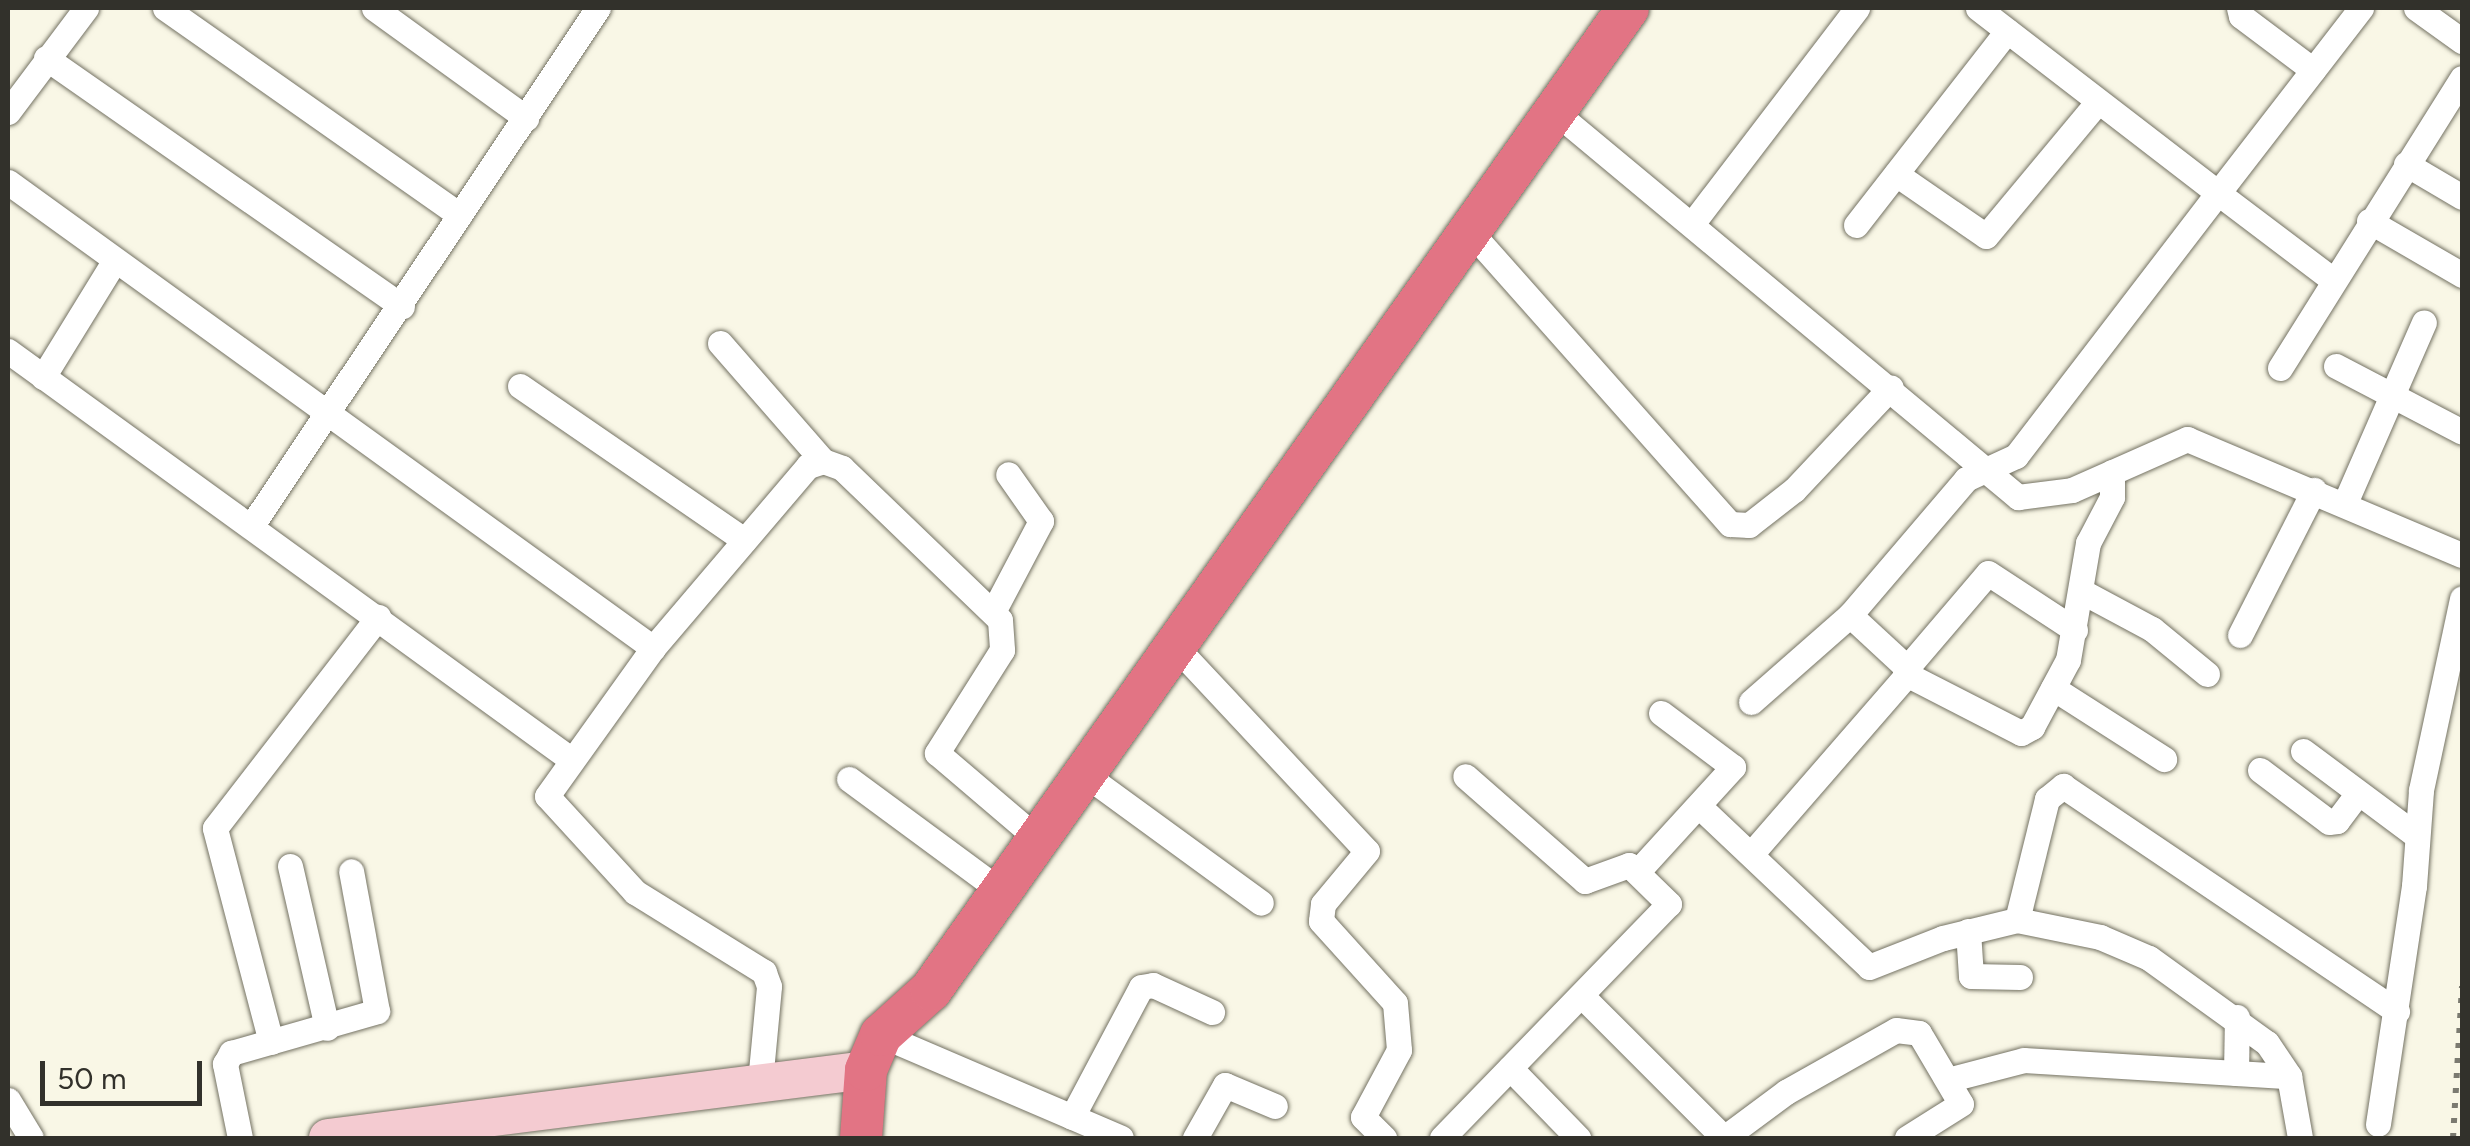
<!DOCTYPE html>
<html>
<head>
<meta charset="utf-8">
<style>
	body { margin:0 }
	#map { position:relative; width:2470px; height:1146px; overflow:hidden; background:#f9f7e6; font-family:Figtree,sans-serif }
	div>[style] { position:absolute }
	.roads { filter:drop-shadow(0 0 2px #747263) drop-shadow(0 0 2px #747263) }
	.minor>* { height:25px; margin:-12.5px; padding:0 12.5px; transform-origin:12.5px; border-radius:12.5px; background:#fff }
	.secondary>* { height:38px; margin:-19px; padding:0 19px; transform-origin:19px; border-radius:19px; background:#f4cbd1 }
	.trunk>* { height:42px; margin:-21px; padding:0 21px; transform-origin:21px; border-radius:21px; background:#e27484 }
	.rail>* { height:6px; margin-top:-3px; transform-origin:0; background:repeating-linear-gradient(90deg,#7b7a70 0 5px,transparent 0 15px) }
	span { translate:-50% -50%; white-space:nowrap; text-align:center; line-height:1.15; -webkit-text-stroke:10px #f9f7e6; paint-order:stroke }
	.frame { position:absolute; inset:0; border:10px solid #32312b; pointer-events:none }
	.scale { position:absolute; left:40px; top:1061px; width:162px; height:45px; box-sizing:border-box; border:5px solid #32312b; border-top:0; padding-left:12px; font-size:30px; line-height:35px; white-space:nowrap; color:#32312b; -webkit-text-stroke:8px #f9f7e6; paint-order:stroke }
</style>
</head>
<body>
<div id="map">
	<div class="roads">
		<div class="minor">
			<i style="left:165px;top:8px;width:360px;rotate:35.1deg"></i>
			<i style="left:374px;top:8px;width:188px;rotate:35.9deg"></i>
			<i style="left:2239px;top:8px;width:8px;rotate:76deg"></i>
			<i style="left:2241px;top:16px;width:90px;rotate:36.9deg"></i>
			<i style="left:2416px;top:8px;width:57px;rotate:35.7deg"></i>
			<i style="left:46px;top:58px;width:434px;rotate:34.9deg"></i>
			<i style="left:1554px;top:111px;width:604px;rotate:39.76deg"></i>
			<i style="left:2018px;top:497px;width:54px;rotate:-7.4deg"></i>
			<i style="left:2072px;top:490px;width:126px;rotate:-23.9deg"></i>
			<i style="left:2187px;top:439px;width:298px;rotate:22.9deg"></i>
			<i style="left:8px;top:112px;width:130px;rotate:-53.1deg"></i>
			<i style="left:2406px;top:164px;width:65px;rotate:30.5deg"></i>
			<i style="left:1896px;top:174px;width:109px;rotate:34.6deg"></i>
			<i style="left:1986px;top:236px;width:173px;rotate:-50.2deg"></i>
			<i style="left:8px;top:182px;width:796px;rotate:35.85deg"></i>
			<i style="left:2369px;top:221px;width:108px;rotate:30.1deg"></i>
			<i style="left:1692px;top:224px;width:272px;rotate:-52.6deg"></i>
			<i style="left:1856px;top:225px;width:246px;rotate:-52.1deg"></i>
			<i style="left:1467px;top:228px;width:396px;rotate:48.4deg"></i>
			<i style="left:1730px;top:524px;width:19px;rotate:3deg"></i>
			<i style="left:1749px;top:525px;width:57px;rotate:-37.9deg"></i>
			<i style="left:1794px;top:490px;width:141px;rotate:-46.7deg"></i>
			<i style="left:2333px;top:280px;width:144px;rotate:-142.9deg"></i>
			<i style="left:2218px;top:193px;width:234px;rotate:-52.3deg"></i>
			<i style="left:720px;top:343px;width:157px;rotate:48.9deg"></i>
			<i style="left:8px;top:351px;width:693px;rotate:35.96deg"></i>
			<i style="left:2336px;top:366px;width:142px;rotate:27.6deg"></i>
			<i style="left:2280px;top:368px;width:342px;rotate:-57.9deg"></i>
			<i style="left:43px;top:377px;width:134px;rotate:-58.4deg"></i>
			<i style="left:520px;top:386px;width:272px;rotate:34.5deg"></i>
			<i style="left:2345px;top:503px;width:197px;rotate:-66.4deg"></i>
			<i style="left:252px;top:525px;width:622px;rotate:-56.21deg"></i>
			<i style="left:2081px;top:591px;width:81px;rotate:28.2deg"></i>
			<i style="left:2152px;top:629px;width:71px;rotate:39.3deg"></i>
			<i style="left:993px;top:612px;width:103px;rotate:-62.2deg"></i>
			<i style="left:1041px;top:521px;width:57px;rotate:-125.1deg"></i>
			<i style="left:2240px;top:635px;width:163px;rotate:-63deg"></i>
			<i style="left:1174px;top:645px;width:282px;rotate:46.9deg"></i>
			<i style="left:1367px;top:851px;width:69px;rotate:129.7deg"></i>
			<i style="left:1323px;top:904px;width:17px;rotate:97deg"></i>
			<i style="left:1321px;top:921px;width:110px;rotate:47.9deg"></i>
			<i style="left:1395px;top:1003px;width:47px;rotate:85.1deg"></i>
			<i style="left:1399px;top:1050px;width:76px;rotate:118.2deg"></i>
			<i style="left:1363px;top:1117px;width:30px;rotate:45deg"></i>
			<i style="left:1906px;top:669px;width:126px;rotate:-49.5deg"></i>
			<i style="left:1988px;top:573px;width:104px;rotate:33.2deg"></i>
			<i style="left:1906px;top:674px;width:129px;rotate:27.2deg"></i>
			<i style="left:2021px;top:733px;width:13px;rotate:-29deg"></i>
			<i style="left:2032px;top:727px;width:76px;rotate:-61.8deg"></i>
			<i style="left:2068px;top:660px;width:119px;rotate:-80.3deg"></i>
			<i style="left:2088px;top:543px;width:52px;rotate:-62.4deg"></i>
			<i style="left:2112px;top:497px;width:25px;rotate:-90deg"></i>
			<i style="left:2053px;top:688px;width:132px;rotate:32.6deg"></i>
			<i style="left:1751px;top:702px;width:132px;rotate:-41.3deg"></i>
			<i style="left:1850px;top:615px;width:179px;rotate:-49.5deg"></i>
			<i style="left:1966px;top:479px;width:55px;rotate:-24.7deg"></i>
			<i style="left:2016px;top:456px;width:332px;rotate:-52.5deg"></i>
			<i style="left:2218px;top:193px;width:303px;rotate:-142.4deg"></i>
			<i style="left:2303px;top:751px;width:142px;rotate:36.7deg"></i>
			<i style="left:2260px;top:770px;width:86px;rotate:37deg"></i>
			<i style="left:2329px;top:822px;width:8px;rotate:-7deg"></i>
			<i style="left:2337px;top:821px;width:34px;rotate:-53deg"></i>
			<i style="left:1083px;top:773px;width:220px;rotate:36.1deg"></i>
			<i style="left:849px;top:779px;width:189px;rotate:36.4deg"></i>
			<i style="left:1701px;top:808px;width:231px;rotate:43.4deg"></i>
			<i style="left:1869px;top:967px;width:79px;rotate:-21.4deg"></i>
			<i style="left:1943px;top:938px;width:76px;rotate:-13.7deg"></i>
			<i style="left:2017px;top:920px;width:85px;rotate:11.6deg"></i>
			<i style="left:2100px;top:937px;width:53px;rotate:23.2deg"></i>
			<i style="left:2149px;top:958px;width:145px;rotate:35.8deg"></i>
			<i style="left:2267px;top:1043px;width:40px;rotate:56deg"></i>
			<i style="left:2289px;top:1076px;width:63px;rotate:79.9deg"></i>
			<i style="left:1752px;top:853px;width:233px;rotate:-49deg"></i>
			<i style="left:1905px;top:677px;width:11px;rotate:-90deg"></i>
			<i style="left:1905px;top:666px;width:75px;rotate:-137.2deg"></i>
			<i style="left:290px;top:866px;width:166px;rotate:77.1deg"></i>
			<i style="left:1638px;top:871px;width:141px;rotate:-47.6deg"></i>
			<i style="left:1733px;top:767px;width:90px;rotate:-143.1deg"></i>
			<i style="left:2017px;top:920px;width:125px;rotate:-76.1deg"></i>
			<i style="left:2047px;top:799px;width:21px;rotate:-39deg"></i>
			<i style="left:2063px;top:786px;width:403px;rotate:34deg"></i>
			<i style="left:1968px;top:931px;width:45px;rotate:86.2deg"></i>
			<i style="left:1971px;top:976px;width:49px;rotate:1.2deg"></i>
			<i style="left:1582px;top:996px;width:201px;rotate:45deg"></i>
			<i style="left:1724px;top:1138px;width:77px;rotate:-36.6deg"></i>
			<i style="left:1786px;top:1092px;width:126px;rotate:-29.4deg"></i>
			<i style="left:1896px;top:1030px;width:23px;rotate:7deg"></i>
			<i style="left:1919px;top:1033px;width:82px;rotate:59.4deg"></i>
			<i style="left:1961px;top:1104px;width:64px;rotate:147.8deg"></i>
			<i style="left:881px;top:1035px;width:261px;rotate:23.2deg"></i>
			<i style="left:271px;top:1042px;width:221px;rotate:-104.7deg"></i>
			<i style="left:215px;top:828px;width:267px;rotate:-52.3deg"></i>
			<i style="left:1510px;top:1068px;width:98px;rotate:45.8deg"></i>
			<i style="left:2236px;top:1073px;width:56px;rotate:-89deg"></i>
			<i style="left:1951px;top:1079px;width:75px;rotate:-14.6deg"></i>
			<i style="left:2024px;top:1060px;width:265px;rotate:3.5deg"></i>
			<i style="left:760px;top:1082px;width:96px;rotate:-84.6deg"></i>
			<i style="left:769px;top:986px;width:15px;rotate:-110deg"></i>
			<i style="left:764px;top:972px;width:152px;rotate:-148.2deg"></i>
			<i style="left:635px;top:892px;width:130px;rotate:-132.5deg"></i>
			<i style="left:547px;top:796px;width:182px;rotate:-54.4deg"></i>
			<i style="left:653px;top:648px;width:239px;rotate:-49.6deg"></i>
			<i style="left:808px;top:466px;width:16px;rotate:-18deg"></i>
			<i style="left:823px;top:461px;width:20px;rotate:20deg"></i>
			<i style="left:842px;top:468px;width:219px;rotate:43.9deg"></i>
			<i style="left:1000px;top:620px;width:30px;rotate:86deg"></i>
			<i style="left:1002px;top:650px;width:122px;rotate:122.3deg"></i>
			<i style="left:937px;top:753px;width:131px;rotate:40.4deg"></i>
			<i style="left:8px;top:1100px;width:44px;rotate:58.8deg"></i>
			<i style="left:1072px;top:1117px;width:147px;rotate:-62deg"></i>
			<i style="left:1141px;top:987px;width:12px;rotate:-9deg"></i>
			<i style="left:1153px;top:985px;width:65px;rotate:24.6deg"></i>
			<i style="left:2378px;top:1124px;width:241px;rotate:-81.4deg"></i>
			<i style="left:2414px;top:886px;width:96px;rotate:-85.8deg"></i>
			<i style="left:2421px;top:790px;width:196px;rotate:-77.9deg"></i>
			<i style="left:240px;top:1138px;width:76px;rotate:-101.5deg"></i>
			<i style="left:225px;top:1064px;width:13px;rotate:-61deg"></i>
			<i style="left:231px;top:1053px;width:152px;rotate:-16deg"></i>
			<i style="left:377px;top:1011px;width:142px;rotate:-100.5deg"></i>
			<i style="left:1195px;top:1138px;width:61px;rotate:-60.5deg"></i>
			<i style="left:1225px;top:1085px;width:54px;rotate:22.8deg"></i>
			<i style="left:1442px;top:1138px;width:326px;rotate:-45.9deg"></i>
			<i style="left:1669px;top:904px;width:56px;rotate:-135.7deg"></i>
			<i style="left:1629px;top:865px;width:47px;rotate:160deg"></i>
			<i style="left:1585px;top:881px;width:159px;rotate:-138.8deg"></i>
		</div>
		<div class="secondary">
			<i style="left:328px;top:1138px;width:542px;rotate:-7.2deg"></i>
		</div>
		<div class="trunk">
			<i style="left:861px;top:1138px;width:68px;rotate:-85.8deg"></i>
			<i style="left:866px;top:1070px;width:38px;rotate:-67deg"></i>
			<i style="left:881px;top:1035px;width:67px;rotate:-42deg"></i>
			<i style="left:931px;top:990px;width:1204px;rotate:-54.63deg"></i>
		</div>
	</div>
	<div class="rail">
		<i style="left:2453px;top:1138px;width:152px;rotate:-86.6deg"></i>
	</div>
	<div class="frame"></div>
	<div class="scale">50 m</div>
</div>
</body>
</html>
